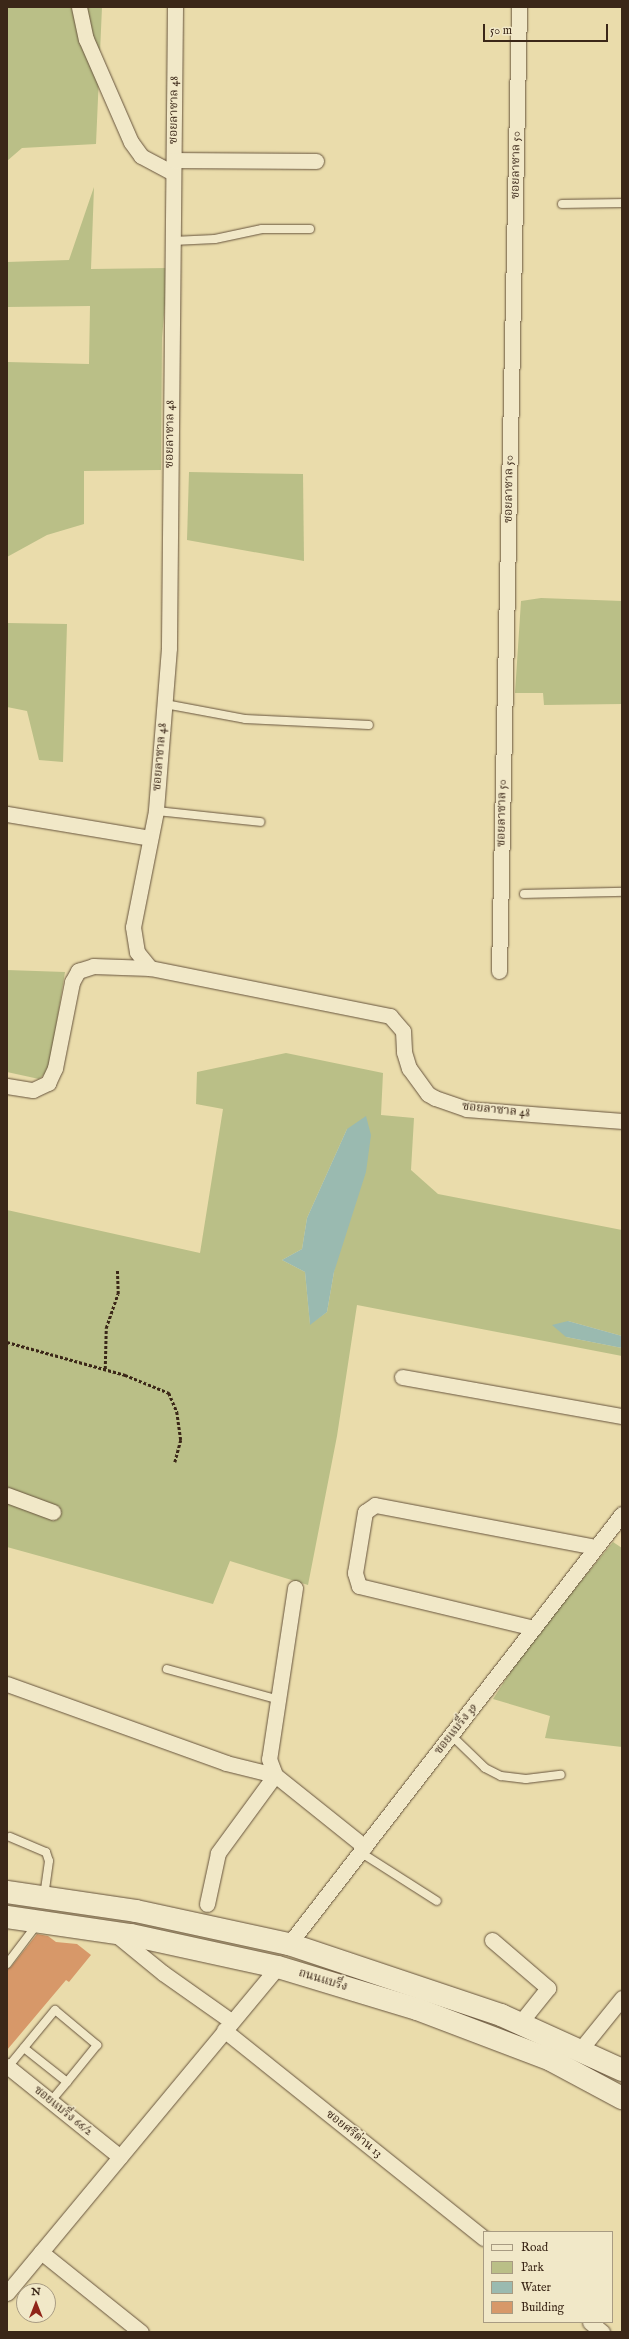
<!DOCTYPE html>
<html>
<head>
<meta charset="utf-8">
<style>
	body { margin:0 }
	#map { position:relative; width:629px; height:2339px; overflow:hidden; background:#eadcab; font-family:"IM FELL English","Noto Serif Thai",serif }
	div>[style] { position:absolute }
	.green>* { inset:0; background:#babf87 }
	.water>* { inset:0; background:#9abab0 }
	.building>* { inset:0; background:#d79869 }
	.path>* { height:2.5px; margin-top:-1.25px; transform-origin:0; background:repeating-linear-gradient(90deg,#3b2718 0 3px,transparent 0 5px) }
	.roads { filter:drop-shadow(0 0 1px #67543d) drop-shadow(0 0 1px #67543d) }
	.lane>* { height:8px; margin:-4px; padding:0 4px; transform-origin:4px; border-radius:4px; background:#f1e8c8 }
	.street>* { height:15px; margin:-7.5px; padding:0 7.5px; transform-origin:7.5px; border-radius:7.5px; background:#f1e8c8 }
	.secondary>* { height:22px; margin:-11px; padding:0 11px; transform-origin:11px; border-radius:11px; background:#f1e8c8 }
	span { translate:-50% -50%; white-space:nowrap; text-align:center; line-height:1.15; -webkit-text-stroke:3px #f1e8c8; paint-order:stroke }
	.street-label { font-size:12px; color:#3b2718 }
	.frame { position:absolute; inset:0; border:8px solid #3b2718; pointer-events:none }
	.legend { position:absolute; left:483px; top:2231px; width:130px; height:92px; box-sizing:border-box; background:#f1e8c8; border:1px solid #a89b82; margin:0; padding:5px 7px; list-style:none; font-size:12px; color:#3b2718 }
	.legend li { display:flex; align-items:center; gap:8px; height:20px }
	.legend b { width:20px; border:1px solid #a89b82 }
	.north { position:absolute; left:16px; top:2283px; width:40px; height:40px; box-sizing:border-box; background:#f1e8c8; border:1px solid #a89b82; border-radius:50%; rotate:0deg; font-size:11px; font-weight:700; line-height:16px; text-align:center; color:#3b2718 }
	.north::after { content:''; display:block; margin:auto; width:14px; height:18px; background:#8f2418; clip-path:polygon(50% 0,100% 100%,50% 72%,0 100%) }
	.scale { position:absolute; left:483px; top:24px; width:125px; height:18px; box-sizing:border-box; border:2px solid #3b2718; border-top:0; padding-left:5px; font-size:12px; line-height:14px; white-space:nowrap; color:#3b2718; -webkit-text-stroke:3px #f1e8c8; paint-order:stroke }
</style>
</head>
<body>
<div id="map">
	<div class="green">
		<i style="clip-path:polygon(7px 7px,102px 7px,96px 144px,22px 148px,7px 161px)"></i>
		<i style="clip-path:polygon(94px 187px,91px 269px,168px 268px,162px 338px,161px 470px,84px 471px,84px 524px,47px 535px,7px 557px,7px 362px,89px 364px,90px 306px,7px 307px,7px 262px,69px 260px)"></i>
		<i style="clip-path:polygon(189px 472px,303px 474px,304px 561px,187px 540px)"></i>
		<i style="clip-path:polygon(541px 598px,622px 601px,622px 704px,544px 705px,543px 693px,515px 693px,521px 601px)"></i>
		<i style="clip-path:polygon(7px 623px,67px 624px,63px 762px,39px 760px,27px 711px,7px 707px)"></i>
		<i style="clip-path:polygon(7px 970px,65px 972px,49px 1070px,39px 1079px,7px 1072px)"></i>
		<i style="clip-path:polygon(evenodd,286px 1053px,383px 1073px,381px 1115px,414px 1118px,411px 1170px,438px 1194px,622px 1230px,622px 1336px,568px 1321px,566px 1337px,622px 1348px,622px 1356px,357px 1305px,337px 1436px,308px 1585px,230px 1561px,213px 1604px,7px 1547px,7px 1210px,200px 1253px,223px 1109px,196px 1104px,197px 1072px,286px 1053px,347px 1129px,334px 1272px,327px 1312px,310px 1324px,305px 1272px,282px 1260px,302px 1249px,307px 1218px,347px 1129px)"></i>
		<i style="clip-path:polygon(613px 1542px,622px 1548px,622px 1747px,545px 1738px,550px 1716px,493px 1699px,526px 1648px)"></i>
	</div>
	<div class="water">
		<i style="clip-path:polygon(366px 1116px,371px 1135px,366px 1172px,334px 1272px,327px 1312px,310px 1325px,305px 1272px,282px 1260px,302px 1249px,307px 1218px,347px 1129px)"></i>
		<i style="clip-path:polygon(568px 1321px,622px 1336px,622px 1348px,566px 1337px,552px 1325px)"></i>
	</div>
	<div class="building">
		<i style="clip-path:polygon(37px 1934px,48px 1936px,56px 1942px,77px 1944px,91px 1955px,69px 1982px,66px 1980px,7px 2050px,7px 1969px,11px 1967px)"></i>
	</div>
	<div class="path">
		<i style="left:7px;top:1342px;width:123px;rotate:15.6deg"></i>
		<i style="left:125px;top:1375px;width:48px;rotate:22.2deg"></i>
		<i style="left:169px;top:1393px;width:21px;rotate:67deg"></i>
		<i style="left:177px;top:1412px;width:28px;rotate:82deg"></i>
		<i style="left:181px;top:1440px;width:23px;rotate:105deg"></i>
		<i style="left:105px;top:1369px;width:41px;rotate:-88.6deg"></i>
		<i style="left:106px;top:1328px;width:36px;rotate:-71deg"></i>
		<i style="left:118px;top:1294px;width:25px;rotate:-92deg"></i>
	</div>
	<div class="roads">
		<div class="lane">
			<i style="left:562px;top:204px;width:60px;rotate:-1deg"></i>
			<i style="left:173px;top:241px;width:42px;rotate:-2.7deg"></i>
			<i style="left:215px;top:239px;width:48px;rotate:-12deg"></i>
			<i style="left:262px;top:229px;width:48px"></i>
			<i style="left:165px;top:704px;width:81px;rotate:10.6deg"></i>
			<i style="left:245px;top:719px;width:124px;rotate:2.8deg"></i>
			<i style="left:156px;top:811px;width:105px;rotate:6deg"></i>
			<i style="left:524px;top:894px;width:98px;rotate:-1.2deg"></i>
			<i style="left:167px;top:1669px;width:113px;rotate:15.4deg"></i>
			<i style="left:451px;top:1735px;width:47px;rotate:44.1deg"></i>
			<i style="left:485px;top:1768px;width:18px;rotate:27deg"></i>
			<i style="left:501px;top:1776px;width:25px;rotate:7deg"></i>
			<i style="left:526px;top:1779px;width:35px;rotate:-7deg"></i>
			<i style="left:10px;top:1837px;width:39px;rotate:23deg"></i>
			<i style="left:46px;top:1852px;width:9px;rotate:72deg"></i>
			<i style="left:49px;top:1861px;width:35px;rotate:98deg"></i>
			<i style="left:360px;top:1852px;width:91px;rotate:32.5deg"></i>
			<i style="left:7px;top:1964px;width:51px;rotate:-52.9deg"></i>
			<i style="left:8px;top:2067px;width:74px;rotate:-50.5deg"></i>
			<i style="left:55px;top:2010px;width:55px;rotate:39.8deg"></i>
			<i style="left:97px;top:2045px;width:48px;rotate:129deg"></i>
			<i style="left:67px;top:2082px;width:55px;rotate:-141.7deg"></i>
			<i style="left:51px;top:2101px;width:25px;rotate:-50deg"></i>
		</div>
		<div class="street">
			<i style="left:79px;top:7px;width:33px;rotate:78deg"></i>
			<i style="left:86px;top:39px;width:112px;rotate:66.4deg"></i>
			<i style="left:131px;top:142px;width:17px;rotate:54deg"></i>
			<i style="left:141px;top:156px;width:36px;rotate:28deg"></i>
			<i style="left:175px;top:7px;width:641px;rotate:90.54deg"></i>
			<i style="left:169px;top:648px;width:164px;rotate:94.6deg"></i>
			<i style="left:156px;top:811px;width:118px;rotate:101.2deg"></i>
			<i style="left:133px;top:927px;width:25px;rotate:81deg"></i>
			<i style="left:137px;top:952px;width:21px;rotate:51deg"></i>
			<i style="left:150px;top:968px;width:245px;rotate:11.3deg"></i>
			<i style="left:390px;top:1016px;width:20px;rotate:49deg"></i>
			<i style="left:403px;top:1031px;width:21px;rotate:87deg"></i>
			<i style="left:404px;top:1052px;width:17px;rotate:73deg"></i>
			<i style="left:409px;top:1068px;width:32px;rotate:54deg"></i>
			<i style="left:428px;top:1094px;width:8px;rotate:30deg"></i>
			<i style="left:435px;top:1098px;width:34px;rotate:19deg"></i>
			<i style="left:467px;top:1109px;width:155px;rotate:4.4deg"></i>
			<i style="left:174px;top:160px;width:142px;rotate:0.4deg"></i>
			<i style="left:7px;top:814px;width:145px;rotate:9.5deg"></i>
			<i style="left:499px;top:971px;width:964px;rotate:-88.81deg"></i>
			<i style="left:7px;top:1086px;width:26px;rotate:9deg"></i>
			<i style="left:33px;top:1090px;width:17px;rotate:-25deg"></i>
			<i style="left:48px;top:1083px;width:17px;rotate:-65deg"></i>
			<i style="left:55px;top:1068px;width:88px;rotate:-78.8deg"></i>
			<i style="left:72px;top:982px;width:13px;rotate:-61deg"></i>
			<i style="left:78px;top:971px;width:16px;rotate:-18deg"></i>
			<i style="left:93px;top:966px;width:57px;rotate:2deg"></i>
			<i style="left:402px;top:1377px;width:223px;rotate:10.1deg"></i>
			<i style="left:7px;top:1495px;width:49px;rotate:20.3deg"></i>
			<i style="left:295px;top:1588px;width:173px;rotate:98.6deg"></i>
			<i style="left:269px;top:1759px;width:17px;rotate:69deg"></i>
			<i style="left:275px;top:1775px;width:115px;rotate:38.7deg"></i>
			<i style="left:534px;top:1628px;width:180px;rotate:-166.5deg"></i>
			<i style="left:359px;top:1586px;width:14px;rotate:-107deg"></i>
			<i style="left:355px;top:1573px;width:62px;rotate:-80.7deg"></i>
			<i style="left:365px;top:1512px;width:12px;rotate:-35deg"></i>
			<i style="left:375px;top:1505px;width:224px;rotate:10.8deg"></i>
			<i style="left:7px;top:1684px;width:233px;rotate:19.8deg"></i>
			<i style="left:226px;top:1763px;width:50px;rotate:13.8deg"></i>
			<i style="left:275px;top:1775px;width:97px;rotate:126.2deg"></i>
			<i style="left:218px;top:1853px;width:52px;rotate:102.2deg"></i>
			<i style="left:114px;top:1933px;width:63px;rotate:39.2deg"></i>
			<i style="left:163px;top:1973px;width:83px;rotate:35.2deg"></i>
			<i style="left:492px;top:1940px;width:74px;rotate:40.6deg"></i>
			<i style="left:548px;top:1988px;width:45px;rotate:128.7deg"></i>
			<i style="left:289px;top:1944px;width:544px;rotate:-52.25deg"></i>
			<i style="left:224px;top:2030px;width:333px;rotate:38.7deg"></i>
			<i style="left:580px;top:2050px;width:67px;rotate:-51.1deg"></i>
			<i style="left:7px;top:2066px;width:145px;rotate:38.8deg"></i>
			<i style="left:41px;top:2252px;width:128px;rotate:38.7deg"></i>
			<i style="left:7px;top:2293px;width:424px;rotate:-50.3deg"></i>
			<i style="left:590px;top:2322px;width:16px;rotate:40deg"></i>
		</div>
		<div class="secondary">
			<i style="left:7px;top:1892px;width:130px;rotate:8.4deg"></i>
			<i style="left:136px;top:1911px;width:157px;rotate:12.2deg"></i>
			<i style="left:289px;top:1944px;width:224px;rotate:18.5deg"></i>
			<i style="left:501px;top:2015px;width:133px;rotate:24.4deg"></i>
			<i style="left:7px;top:1917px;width:125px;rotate:8.3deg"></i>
			<i style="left:131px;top:1935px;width:150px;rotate:12.3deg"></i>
			<i style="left:278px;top:1967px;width:145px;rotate:16.8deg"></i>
			<i style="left:417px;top:2009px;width:143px;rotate:20.8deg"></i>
			<i style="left:551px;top:2060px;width:81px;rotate:28.2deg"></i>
		</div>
	</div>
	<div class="street-label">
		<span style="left:174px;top:110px;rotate:-89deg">ซอยลาซาล 48</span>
		<span style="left:516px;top:165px;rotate:-89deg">ซอยลาซาล 50</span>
		<span style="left:170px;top:434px;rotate:-89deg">ซอยลาซาล 48</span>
		<span style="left:509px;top:489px;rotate:-89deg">ซอยลาซาล 50</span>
		<span style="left:160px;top:757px;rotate:-85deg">ซอยลาซาล 48</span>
		<span style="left:502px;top:813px;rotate:-89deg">ซอยลาซาล 50</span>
		<span style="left:496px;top:1110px;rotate:6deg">ซอยลาซาล 48</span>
		<span style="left:456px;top:1729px;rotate:-52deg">ซอยแบริ่ง 39</span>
		<span style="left:323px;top:1980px;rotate:17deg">ถนนแบริ่ง</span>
		<span style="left:63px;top:2111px;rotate:39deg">ซอยแบริ่ง 66/2</span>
		<span style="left:354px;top:2134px;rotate:39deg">ซอยศรีด่าน 13</span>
	</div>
	<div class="frame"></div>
	<ul class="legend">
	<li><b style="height:5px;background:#f1e8c8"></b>Road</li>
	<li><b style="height:11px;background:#babf87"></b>Park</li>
	<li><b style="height:11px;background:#9abab0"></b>Water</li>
	<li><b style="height:11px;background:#d79869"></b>Building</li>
	</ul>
	<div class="north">N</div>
	<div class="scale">50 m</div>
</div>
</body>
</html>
